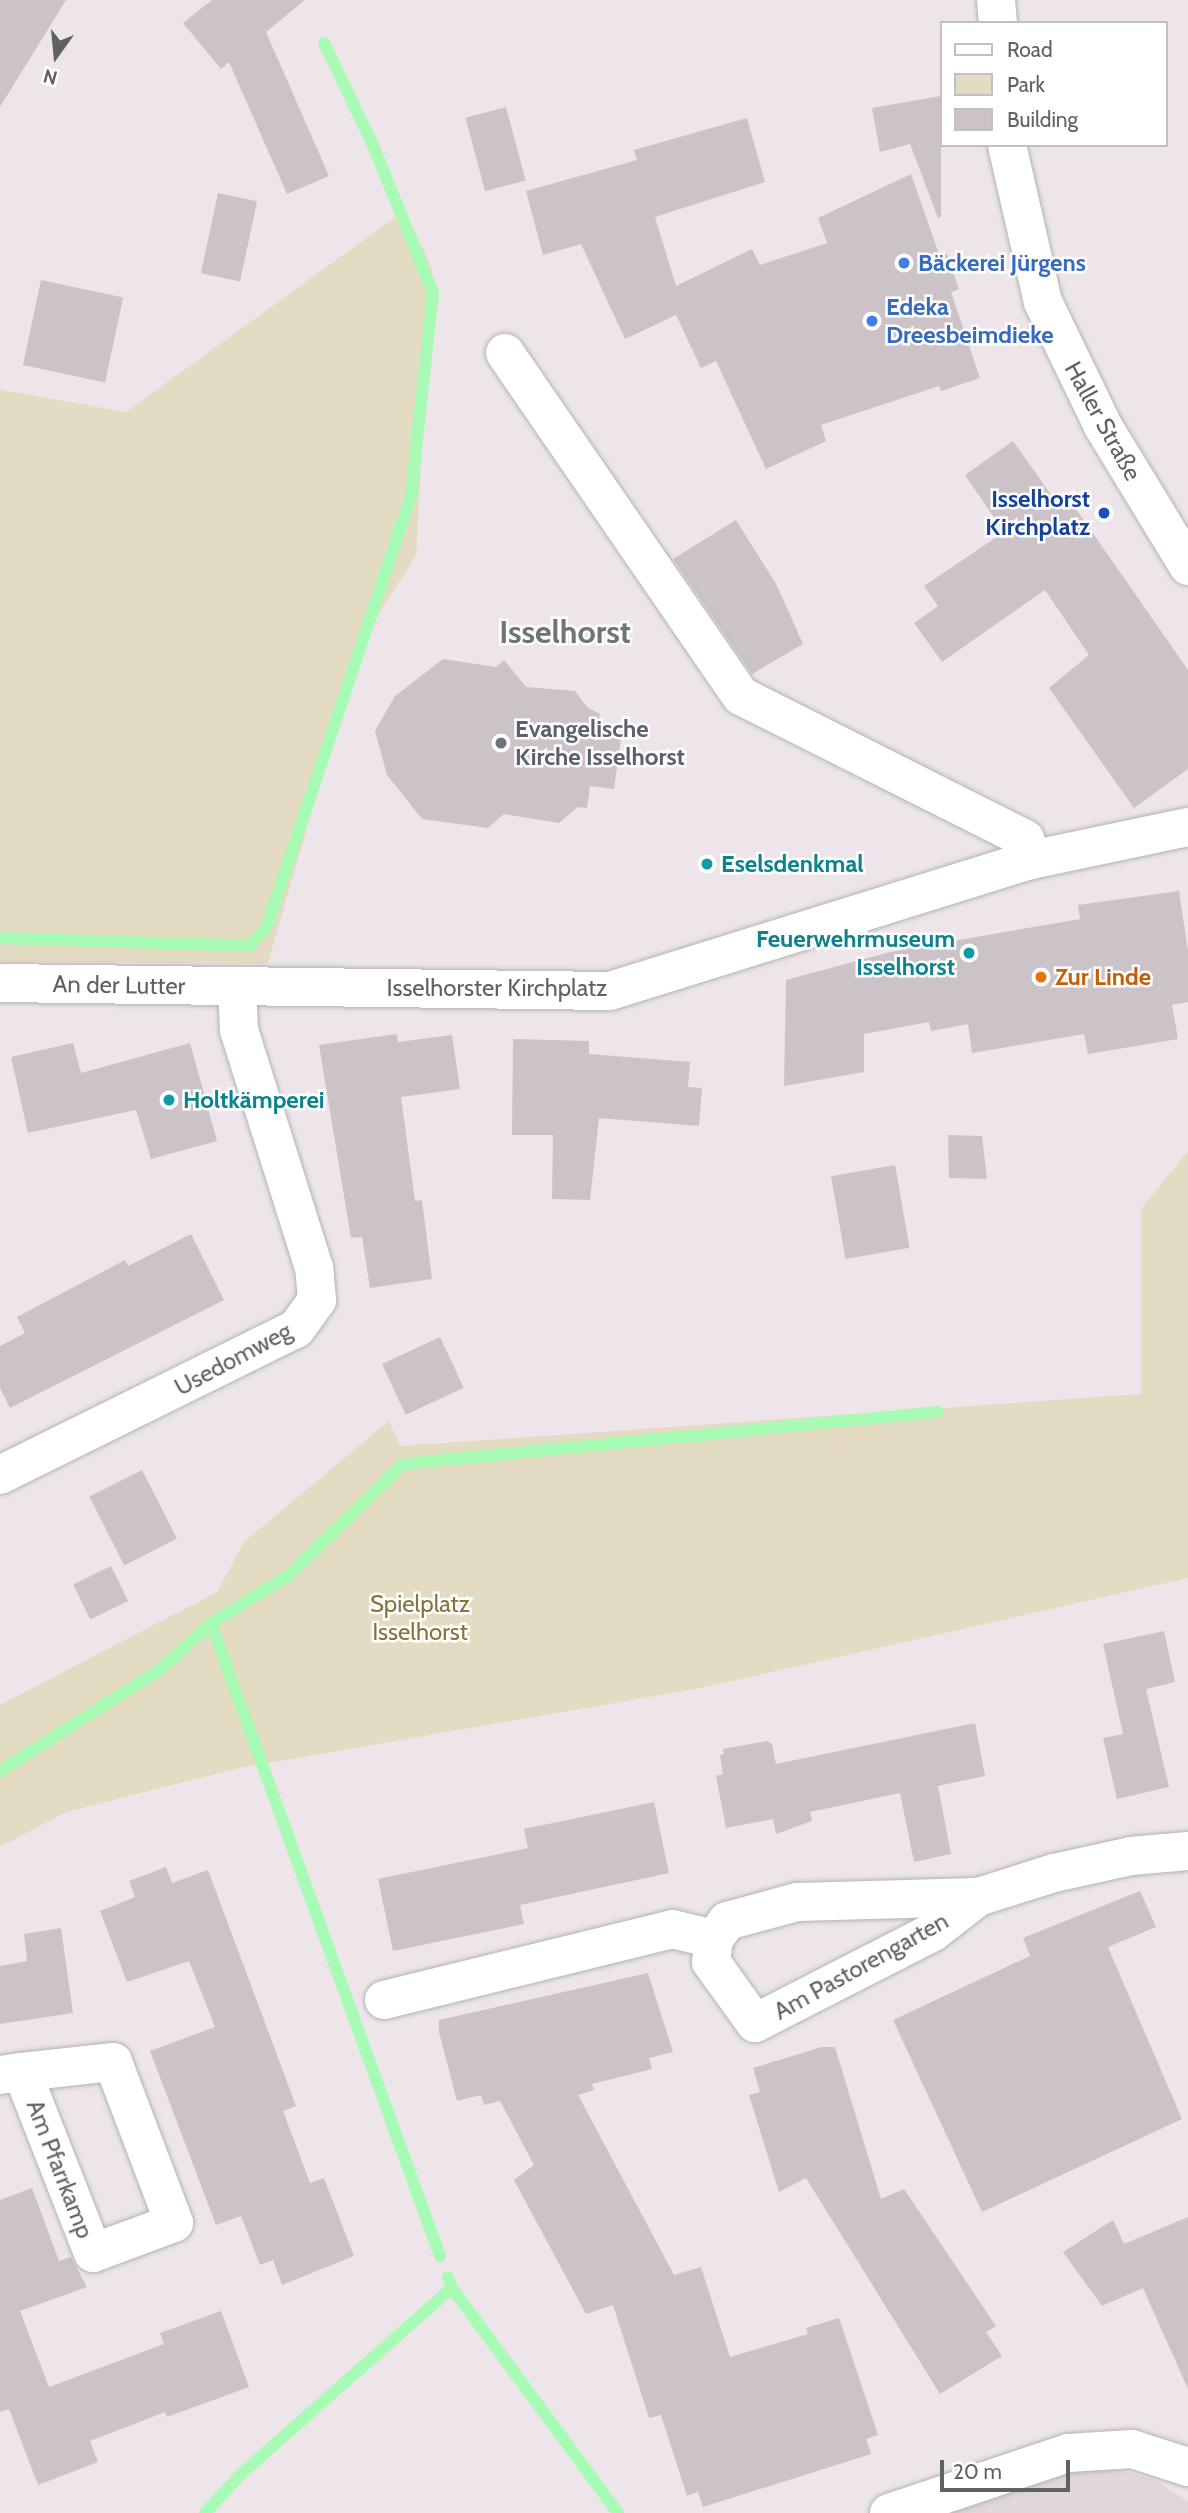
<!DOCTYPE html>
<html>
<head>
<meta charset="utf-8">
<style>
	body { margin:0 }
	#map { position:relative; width:1188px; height:2513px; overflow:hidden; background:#eee5ea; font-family:Cabin,sans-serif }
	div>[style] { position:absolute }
	.education>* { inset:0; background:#e1d6db }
	.green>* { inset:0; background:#e4dbc3 }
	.stream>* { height:12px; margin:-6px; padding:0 6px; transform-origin:6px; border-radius:6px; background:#a8fbb5 }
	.building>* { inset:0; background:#ccc3c8; transform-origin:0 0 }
	.roads { filter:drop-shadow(0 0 2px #b0b6b2) drop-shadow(0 0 2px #b0b6b2) }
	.minor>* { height:38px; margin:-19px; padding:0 19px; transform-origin:19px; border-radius:19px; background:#fff }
	.dots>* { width:19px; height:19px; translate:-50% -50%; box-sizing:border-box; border:4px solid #fff; border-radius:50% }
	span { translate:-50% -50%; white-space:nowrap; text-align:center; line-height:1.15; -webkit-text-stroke:5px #fff; paint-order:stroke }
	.shop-label { font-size:24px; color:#366cbe; font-weight:700 }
	.left { translate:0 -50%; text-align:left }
	.street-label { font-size:24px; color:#5d645f }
	.transit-label { font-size:24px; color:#164399; font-weight:700 }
	.right { translate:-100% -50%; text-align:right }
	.worship-label { font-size:24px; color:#5b616d; font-weight:700 }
	.culture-label { font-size:24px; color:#0d838f; font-weight:700 }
	.food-label { font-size:24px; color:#c56008; font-weight:700 }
	.park-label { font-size:24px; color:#86743a }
	.district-label { font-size:32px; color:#6e7670; font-weight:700 }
	.legend { position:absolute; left:940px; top:21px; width:228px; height:126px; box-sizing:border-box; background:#fff; border:2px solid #bec1bf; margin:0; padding:9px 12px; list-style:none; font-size:21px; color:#5d645f }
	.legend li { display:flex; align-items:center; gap:14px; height:35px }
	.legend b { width:35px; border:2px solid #bec1bf }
	.north { position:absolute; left:21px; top:21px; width:70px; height:70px; -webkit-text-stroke:5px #fff; paint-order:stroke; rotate:195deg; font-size:19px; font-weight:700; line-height:28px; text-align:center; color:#5d645f }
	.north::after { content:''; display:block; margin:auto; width:24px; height:32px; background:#5d645f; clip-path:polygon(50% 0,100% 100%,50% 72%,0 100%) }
	.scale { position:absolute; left:940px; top:2460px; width:130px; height:32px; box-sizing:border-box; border:4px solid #5d645f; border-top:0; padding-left:9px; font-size:21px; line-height:24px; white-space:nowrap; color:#5d645f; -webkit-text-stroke:5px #fff; paint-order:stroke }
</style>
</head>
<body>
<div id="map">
	<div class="education">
		<i style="clip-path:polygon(1069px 2468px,1111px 2468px,1153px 2479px,1188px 2501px,1188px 2513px,931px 2513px)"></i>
	</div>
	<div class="green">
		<i style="clip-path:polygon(405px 210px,432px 269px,416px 556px,378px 614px,332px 740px,268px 963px,0 961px,0 386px,2px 390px,126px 412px)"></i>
		<i style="clip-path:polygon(1188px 1151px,1188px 1578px,701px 1688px,239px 1768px,66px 1812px,0 1847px,0 1705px,217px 1592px,244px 1542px,389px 1421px,400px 1446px,1141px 1394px,1141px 1209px)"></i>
	</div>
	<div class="stream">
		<i style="left:0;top:938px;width:250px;rotate:1.8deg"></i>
		<i style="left:250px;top:946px;width:26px;rotate:-50deg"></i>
		<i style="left:267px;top:926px;width:454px;rotate:-71.5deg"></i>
		<i style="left:411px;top:495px;width:203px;rotate:-83.8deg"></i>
		<i style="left:433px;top:293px;width:162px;rotate:-112.1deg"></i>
		<i style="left:372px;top:143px;width:111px;rotate:-115.6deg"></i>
		<i style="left:211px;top:1623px;width:673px;rotate:70.11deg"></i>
		<i style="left:0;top:1771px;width:191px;rotate:-32.4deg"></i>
		<i style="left:161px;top:1669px;width:68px;rotate:-42.6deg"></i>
		<i style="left:211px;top:1623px;width:92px;rotate:-31.6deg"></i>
		<i style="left:289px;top:1575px;width:159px;rotate:-44.2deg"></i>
		<i style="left:403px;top:1464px;width:537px;rotate:-5.56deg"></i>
		<i style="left:448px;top:2277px;width:12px;rotate:70deg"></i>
		<i style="left:452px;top:2288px;width:280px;rotate:53.6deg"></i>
		<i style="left:205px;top:2513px;width:54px;rotate:-47.2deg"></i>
		<i style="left:242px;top:2473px;width:280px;rotate:-41.4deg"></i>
	</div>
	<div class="building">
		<i style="clip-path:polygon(0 0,66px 0,0 107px)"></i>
		<i style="clip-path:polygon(212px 0,305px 0,266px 32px,329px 176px,287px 194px,229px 62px,221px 69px,183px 23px)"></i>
		<i style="clip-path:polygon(941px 96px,941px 217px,938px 218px,910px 144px,880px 152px,872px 108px)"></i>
		<i style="left:506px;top:107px;width:76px;height:42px;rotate:75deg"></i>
		<i style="clip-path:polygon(747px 118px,765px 182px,655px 217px,676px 286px,752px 249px,760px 265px,827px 243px,818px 218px,911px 174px,940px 257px,947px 254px,959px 289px,951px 292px,980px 378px,941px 391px,939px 386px,821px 425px,826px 441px,766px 469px,716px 361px,701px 368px,676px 315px,625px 339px,581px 244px,543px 255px,526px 191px,637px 160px,634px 150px)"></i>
		<i style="left:218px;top:193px;width:40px;height:82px;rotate:12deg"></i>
		<i style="left:41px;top:280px;width:84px;height:87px;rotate:12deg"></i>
		<i style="clip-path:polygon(1013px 441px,1057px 503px,1067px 496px,1188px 670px,1188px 769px,1134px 808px,1049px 688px,1089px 655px,1045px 590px,942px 662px,914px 623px,938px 606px,924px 586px,1004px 532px,965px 475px)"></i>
		<i style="clip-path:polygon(736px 520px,776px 584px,803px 644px,752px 674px,673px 559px)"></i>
		<i style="clip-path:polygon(443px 659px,496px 667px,504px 660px,526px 687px,575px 691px,587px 707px,600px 714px,597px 735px,621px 739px,614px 789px,590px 786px,587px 808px,578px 807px,559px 823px,504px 814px,488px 828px,422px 819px,387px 775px,375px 731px,395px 696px)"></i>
		<i style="clip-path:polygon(1179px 891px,1188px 951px,1188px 1002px,1172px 1005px,1178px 1039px,1088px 1054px,1084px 1034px,972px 1053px,968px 1024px,931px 1031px,929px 1022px,864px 1034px,864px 1072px,784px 1086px,786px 980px,890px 952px,1080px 919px,1078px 905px)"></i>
		<i style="clip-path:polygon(397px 1034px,398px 1042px,452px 1035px,460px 1089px,401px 1097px,415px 1201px,422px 1200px,432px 1279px,370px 1288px,362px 1237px,351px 1238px,319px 1045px)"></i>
		<i style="clip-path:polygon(513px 1039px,589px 1041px,589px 1054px,690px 1062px,688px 1087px,702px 1088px,699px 1126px,599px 1118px,590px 1200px,552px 1199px,553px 1135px,512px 1135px)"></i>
		<i style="clip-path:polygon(73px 1043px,81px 1073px,190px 1043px,217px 1141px,151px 1159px,136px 1110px,28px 1133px,11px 1057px)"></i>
		<i style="clip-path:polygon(948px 1135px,982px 1136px,987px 1179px,949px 1178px)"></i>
		<i style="left:895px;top:1165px;width:84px;height:65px;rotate:80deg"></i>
		<i style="clip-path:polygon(191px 1234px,224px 1300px,10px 1408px,0 1388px,0 1346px,25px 1333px,17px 1317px,125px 1260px,128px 1266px)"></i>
		<i style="left:440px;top:1337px;width:56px;height:64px;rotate:65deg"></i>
		<i style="left:142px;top:1470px;width:77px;height:59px;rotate:63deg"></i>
		<i style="left:111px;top:1566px;width:39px;height:42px;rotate:64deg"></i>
		<i style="clip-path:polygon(1164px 1631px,1175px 1682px,1146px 1689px,1169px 1787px,1117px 1799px,1103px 1738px,1123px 1734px,1103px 1644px)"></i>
		<i style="clip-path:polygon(975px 1723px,985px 1776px,938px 1786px,951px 1854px,914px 1862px,900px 1793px,810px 1812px,812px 1821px,776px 1834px,773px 1819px,726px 1828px,716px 1776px,723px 1774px,720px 1755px,724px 1754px,723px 1749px,767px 1741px,772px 1744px,776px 1764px)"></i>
		<i style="clip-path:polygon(654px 1802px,669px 1873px,520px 1905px,524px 1924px,393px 1951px,378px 1879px,528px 1848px,524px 1829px)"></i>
		<i style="clip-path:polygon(166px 1867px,172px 1883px,208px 1870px,296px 2106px,283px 2111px,310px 2183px,324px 2178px,354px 2256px,282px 2285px,273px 2260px,260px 2265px,241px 2216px,216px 2225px,150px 2051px,215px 2027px,189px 1961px,127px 1982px,100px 1911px,135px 1897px,129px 1881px)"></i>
		<i style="clip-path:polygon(1140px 1891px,1156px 1927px,1108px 1947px,1182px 2119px,982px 2212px,893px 2020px,1030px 1956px,1023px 1938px)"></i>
		<i style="clip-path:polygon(61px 1928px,73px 2013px,0 2024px,0 1966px,27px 1961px,24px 1934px)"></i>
		<i style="clip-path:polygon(648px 1973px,673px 2052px,649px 2058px,652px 2069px,592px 2084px,594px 2090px,578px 2095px,674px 2275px,701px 2267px,730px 2357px,808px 2334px,806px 2328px,839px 2318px,878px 2435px,866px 2439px,871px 2454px,703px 2507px,698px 2492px,687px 2496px,661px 2415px,649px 2418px,613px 2305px,586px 2314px,514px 2180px,534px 2165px,500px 2101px,484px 2105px,481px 2095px,457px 2101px,439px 2032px,439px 2020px)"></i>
		<i style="clip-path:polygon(822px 2047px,835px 2047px,881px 2199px,904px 2189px,996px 2326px,986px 2332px,1002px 2356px,940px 2394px,806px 2178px,779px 2192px,749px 2095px,760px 2092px,753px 2068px)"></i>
		<i style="clip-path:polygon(32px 2188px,59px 2261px,71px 2257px,87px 2287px,20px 2311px,49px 2387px,164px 2344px,160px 2333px,221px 2311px,249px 2387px,167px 2417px,165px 2412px,90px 2441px,98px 2462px,38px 2485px,9px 2409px,0 2412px,0 2200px)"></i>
		<i style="clip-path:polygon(1188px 2217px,1188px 2389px,1143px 2288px,1102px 2306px,1063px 2252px,1113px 2220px,1124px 2244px)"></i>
	</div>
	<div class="roads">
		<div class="minor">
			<i style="left:996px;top:0;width:23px;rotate:85deg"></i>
			<i style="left:1007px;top:145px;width:161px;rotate:77.1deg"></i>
			<i style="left:1043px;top:302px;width:138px;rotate:64.2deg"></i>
			<i style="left:1103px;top:426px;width:164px;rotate:58.7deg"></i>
			<i style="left:505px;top:353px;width:416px;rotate:55.5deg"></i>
			<i style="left:741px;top:696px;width:318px;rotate:26.7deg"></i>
			<i style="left:1025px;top:839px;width:22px;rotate:74deg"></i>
			<i style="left:0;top:983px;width:610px;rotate:0.75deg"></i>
			<i style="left:610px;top:991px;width:441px;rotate:-17.3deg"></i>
			<i style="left:1031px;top:860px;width:160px;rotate:-11.9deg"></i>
			<i style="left:0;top:1475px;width:330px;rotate:-26.3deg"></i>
			<i style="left:296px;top:1329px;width:36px;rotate:-54deg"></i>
			<i style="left:317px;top:1300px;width:32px;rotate:-95deg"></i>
			<i style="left:314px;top:1268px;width:250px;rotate:-107.5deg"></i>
			<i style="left:239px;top:1030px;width:42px;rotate:-92.7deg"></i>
			<i style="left:978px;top:1897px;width:57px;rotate:142.1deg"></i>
			<i style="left:933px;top:1932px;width:200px;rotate:152.9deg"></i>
			<i style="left:755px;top:2023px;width:75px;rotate:-125.8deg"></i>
			<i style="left:711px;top:1962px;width:23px;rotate:-83deg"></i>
			<i style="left:714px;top:1939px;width:22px;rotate:-54deg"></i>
			<i style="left:727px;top:1921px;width:73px;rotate:-15.2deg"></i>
			<i style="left:797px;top:1902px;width:181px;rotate:-1.6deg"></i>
			<i style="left:978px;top:1897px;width:80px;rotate:-17.5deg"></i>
			<i style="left:1054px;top:1873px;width:79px;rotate:-12.4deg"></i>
			<i style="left:1131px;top:1856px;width:57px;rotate:-5deg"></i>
			<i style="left:384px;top:2000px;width:297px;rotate:-13.8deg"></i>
			<i style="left:672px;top:1929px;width:43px;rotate:13.4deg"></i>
			<i style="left:0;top:2075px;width:22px;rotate:-8deg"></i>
			<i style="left:22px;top:2072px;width:92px;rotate:-6.3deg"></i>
			<i style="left:113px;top:2062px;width:172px;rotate:69.2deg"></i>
			<i style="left:174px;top:2223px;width:86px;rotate:159.7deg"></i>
			<i style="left:93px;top:2253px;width:194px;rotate:-111.4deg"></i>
			<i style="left:889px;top:2513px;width:189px;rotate:-18.5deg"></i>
			<i style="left:1068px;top:2453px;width:64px;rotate:-3.6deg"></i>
			<i style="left:1132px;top:2449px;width:59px;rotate:17.8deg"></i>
		</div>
	</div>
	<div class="dots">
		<i style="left:904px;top:263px;background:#3f7fe0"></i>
		<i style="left:872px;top:321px;background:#3f7fe0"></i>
		<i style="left:1104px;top:513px;background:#1a4fb4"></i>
		<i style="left:501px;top:743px;background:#6b7280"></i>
		<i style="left:707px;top:864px;background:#0f9aa8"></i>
		<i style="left:969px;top:953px;background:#0f9aa8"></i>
		<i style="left:1041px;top:977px;background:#e8710a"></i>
		<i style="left:169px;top:1100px;background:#0f9aa8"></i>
	</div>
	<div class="shop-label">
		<span class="left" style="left:918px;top:263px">Bäckerei Jürgens</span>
		<span class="left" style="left:886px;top:321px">Edeka<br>Dreesbeimdieke</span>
	</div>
	<div class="street-label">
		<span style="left:1103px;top:421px;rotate:61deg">Haller Straße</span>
		<span style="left:119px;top:985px;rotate:1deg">An der Lutter</span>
		<span style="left:497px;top:988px">Isselhorster Kirchplatz</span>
		<span style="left:233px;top:1359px;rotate:-28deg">Usedomweg</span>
		<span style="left:861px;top:1966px;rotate:-29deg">Am Pastorengarten</span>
		<span style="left:60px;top:2169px;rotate:69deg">Am Pfarrkamp</span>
	</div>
	<div class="transit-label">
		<span class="right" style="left:1090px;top:513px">Isselhorst<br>Kirchplatz</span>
	</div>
	<div class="worship-label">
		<span class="left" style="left:515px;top:743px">Evangelische<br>Kirche Isselhorst</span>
	</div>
	<div class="culture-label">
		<span class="left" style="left:721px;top:864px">Eselsdenkmal</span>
		<span class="right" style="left:955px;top:953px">Feuerwehrmuseum<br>Isselhorst</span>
		<span class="left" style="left:183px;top:1100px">Holtkämperei</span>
	</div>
	<div class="food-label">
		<span class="left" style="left:1055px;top:977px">Zur Linde</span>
	</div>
	<div class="park-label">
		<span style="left:420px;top:1618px">Spielplatz<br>Isselhorst</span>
	</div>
	<div class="district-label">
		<span style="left:565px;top:632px">Isselhorst</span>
	</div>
	<ul class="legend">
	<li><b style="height:9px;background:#fff"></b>Road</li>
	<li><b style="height:19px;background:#e4dbc3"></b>Park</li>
	<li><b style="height:19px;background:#ccc3c8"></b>Building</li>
	</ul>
	<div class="north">N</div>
	<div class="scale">20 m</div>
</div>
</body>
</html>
